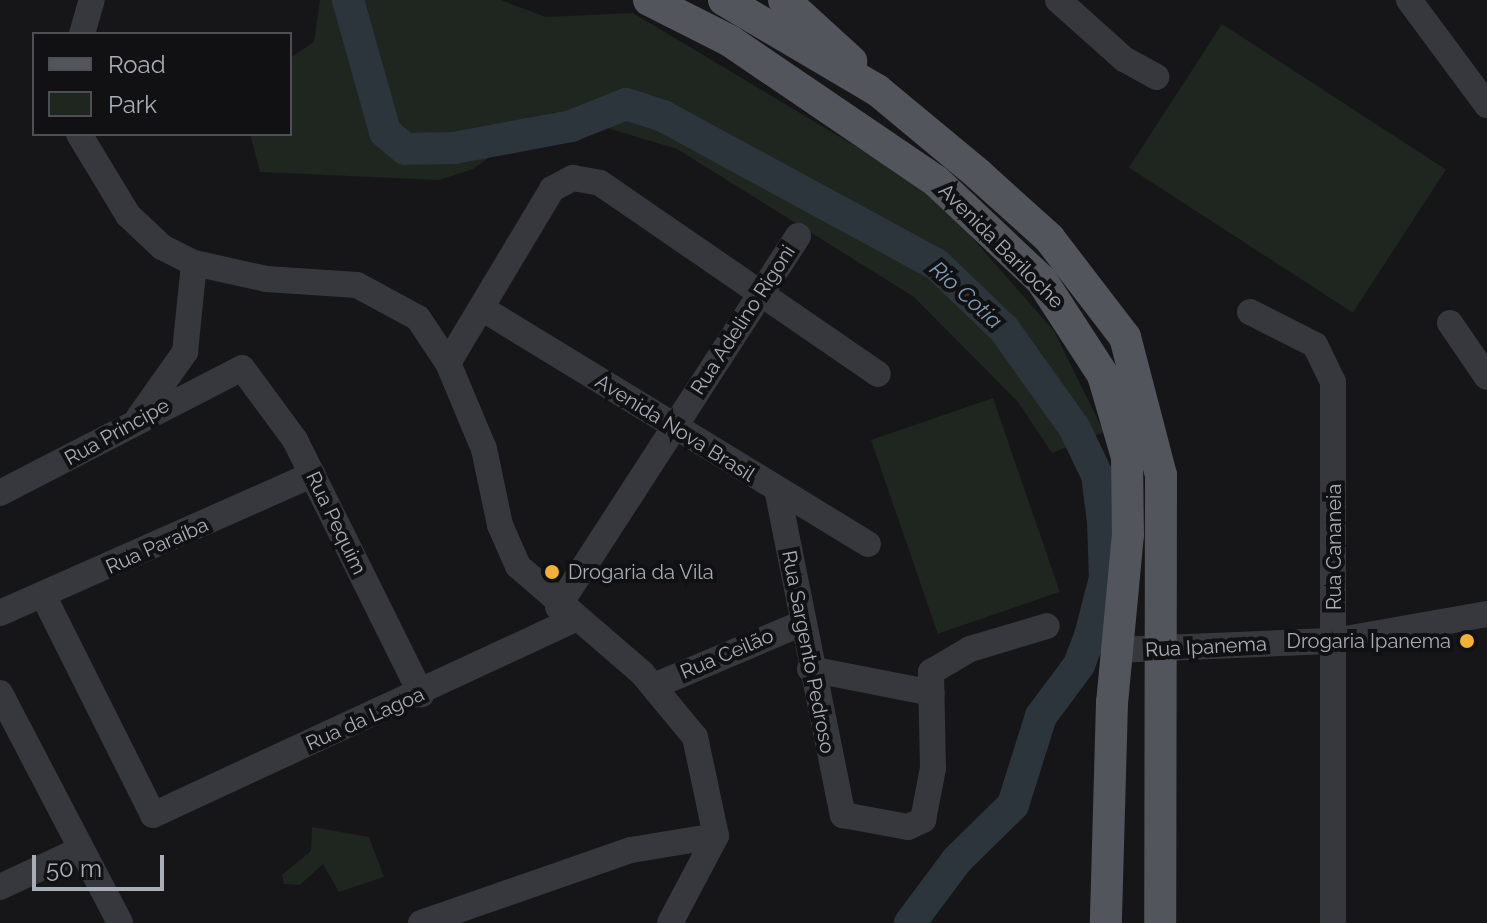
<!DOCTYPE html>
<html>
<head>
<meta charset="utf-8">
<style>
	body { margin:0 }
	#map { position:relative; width:1487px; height:923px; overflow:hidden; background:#161618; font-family:Raleway,sans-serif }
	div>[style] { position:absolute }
	.green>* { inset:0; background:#1e261f; transform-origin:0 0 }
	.river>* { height:32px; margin:-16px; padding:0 16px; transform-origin:16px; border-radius:16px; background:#2c353c }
	.minor>* { height:26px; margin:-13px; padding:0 13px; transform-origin:13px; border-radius:13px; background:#37383d }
	.major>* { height:32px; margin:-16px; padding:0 16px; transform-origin:16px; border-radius:16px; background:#53555c }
	.dots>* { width:22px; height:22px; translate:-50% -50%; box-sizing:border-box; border:4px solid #111113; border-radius:50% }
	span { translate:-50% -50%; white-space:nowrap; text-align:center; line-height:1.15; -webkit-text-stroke:8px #111113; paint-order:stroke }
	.street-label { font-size:20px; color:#a8adb8 }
	.poi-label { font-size:20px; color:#a8adb8 }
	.left { translate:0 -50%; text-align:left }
	.right { translate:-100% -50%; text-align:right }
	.water-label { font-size:22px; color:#7f9bb3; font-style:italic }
	.legend { position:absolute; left:32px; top:32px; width:260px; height:104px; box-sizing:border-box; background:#111113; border:2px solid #4d4f55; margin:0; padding:10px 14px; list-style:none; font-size:24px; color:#a8adb8 }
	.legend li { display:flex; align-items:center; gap:16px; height:40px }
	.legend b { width:40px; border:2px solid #4d4f55 }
	.scale { position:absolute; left:32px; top:855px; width:132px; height:36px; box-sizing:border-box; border:4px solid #a8adb8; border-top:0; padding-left:10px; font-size:24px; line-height:28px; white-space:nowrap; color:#a8adb8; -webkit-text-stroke:6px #111113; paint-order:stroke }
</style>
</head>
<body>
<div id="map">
	<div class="green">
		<i style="clip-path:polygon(320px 0,501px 0,546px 17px,633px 13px,932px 192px,1054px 331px,1104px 432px,1052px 453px,1018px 402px,914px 297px,677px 149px,554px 112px,473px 169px,439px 180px,260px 172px,250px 134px,290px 134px,290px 58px,314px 42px)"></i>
		<i style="left:1222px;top:24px;width:267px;height:171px;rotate:33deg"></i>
		<i style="left:993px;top:398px;width:205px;height:129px;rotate:71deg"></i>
		<i style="clip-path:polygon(312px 827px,369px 837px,384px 877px,339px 892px,323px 864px,300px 885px,284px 884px,282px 875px,311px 851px)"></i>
	</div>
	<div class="river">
		<i style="left:348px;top:0;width:137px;rotate:74.3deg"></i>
		<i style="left:385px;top:132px;width:26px;rotate:40deg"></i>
		<i style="left:405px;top:149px;width:49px;rotate:-1.2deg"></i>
		<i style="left:454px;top:148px;width:119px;rotate:-10.6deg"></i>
		<i style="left:571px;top:126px;width:59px;rotate:-21.8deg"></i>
		<i style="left:626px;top:104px;width:39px;rotate:18deg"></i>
		<i style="left:663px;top:116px;width:311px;rotate:28.5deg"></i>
		<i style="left:936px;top:264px;width:94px;rotate:43.7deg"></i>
		<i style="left:1004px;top:329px;width:120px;rotate:54.5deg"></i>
		<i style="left:1074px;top:427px;width:53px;rotate:64.4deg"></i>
		<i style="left:1097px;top:475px;width:46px;rotate:82.6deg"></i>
		<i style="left:1103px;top:521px;width:57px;rotate:88deg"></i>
		<i style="left:1105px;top:578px;width:60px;rotate:104.5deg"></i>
		<i style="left:1090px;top:636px;width:31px;rotate:111deg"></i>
		<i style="left:1079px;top:665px;width:64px;rotate:126.7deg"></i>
		<i style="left:1041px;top:716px;width:93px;rotate:107.5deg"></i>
		<i style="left:1013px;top:805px;width:78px;rotate:135.5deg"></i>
		<i style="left:957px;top:860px;width:79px;rotate:126.7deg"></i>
	</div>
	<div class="minor">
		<i style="left:1058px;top:0;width:89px;rotate:41.8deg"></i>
		<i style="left:1124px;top:59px;width:37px;rotate:29deg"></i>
		<i style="left:1409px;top:0;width:131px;rotate:53.4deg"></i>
		<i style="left:82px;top:34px;width:35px;rotate:-74deg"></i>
		<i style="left:79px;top:134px;width:95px;rotate:58.8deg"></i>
		<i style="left:128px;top:215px;width:47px;rotate:43.3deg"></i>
		<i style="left:162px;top:247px;width:36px;rotate:27deg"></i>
		<i style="left:194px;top:263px;width:74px;rotate:12.5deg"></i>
		<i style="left:266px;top:279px;width:91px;rotate:3.8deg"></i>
		<i style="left:357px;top:285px;width:69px;rotate:28.4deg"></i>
		<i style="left:418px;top:318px;width:54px;rotate:56.3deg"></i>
		<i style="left:448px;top:363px;width:93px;rotate:67.3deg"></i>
		<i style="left:484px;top:449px;width:78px;rotate:78.1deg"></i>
		<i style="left:500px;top:525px;width:45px;rotate:66.3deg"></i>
		<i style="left:518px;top:566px;width:164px;rotate:40.8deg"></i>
		<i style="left:642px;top:673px;width:83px;rotate:50.4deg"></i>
		<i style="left:695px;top:737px;width:101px;rotate:78deg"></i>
		<i style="left:716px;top:836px;width:98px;rotate:117.9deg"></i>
		<i style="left:483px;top:309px;width:451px;rotate:31.4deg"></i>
		<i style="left:1250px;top:312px;width:73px;rotate:26.9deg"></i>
		<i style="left:1315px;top:345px;width:41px;rotate:64.1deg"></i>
		<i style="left:1333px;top:382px;width:541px;rotate:90deg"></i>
		<i style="left:1450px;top:323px;width:65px;rotate:55.6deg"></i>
		<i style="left:448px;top:363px;width:203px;rotate:-59.1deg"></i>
		<i style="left:552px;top:189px;width:24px;rotate:-28deg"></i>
		<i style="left:573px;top:178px;width:27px;rotate:10deg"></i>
		<i style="left:600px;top:183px;width:337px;rotate:34.5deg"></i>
		<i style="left:139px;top:417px;width:80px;rotate:-54.7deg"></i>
		<i style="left:185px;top:352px;width:89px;rotate:-84.2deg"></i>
		<i style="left:0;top:493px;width:272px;rotate:-27.3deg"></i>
		<i style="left:242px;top:368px;width:89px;rotate:53.6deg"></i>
		<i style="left:295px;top:440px;width:284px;rotate:63.6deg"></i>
		<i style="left:778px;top:494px;width:328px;rotate:78.6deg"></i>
		<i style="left:843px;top:815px;width:66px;rotate:10.5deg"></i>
		<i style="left:908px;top:827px;width:17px;rotate:-25deg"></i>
		<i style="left:923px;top:820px;width:53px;rotate:-79.1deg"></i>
		<i style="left:933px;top:768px;width:96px;rotate:-91.2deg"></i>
		<i style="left:931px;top:672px;width:45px;rotate:-30.5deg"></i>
		<i style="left:970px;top:649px;width:80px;rotate:-16.6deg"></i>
		<i style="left:43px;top:595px;width:246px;rotate:63.4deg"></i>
		<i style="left:153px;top:815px;width:466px;rotate:-24.9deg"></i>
		<i style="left:558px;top:607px;width:442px;rotate:-57.1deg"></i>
		<i style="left:0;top:613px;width:342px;rotate:-23.9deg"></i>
		<i style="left:1115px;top:650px;width:219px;rotate:-2.4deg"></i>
		<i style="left:1334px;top:641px;width:155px;rotate:-10deg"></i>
		<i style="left:810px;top:669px;width:124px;rotate:11.1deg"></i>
		<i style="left:654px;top:686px;width:159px;rotate:-23deg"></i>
		<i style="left:0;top:693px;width:259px;rotate:62.4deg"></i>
		<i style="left:0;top:887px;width:85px;rotate:-25.1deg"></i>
		<i style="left:421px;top:923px;width:222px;rotate:-19.2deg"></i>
		<i style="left:631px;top:850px;width:86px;rotate:-9.4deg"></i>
	</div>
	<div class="major">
		<i style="left:649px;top:0;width:91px;rotate:26.8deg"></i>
		<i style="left:730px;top:41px;width:249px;rotate:34.2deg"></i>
		<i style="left:936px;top:181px;width:146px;rotate:43.3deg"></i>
		<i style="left:1042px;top:281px;width:112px;rotate:57deg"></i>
		<i style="left:1103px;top:375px;width:85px;rotate:73.7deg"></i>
		<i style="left:1127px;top:457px;width:77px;rotate:89.3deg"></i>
		<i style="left:1128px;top:534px;width:169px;rotate:95.4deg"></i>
		<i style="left:1112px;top:702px;width:221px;rotate:91.6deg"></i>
		<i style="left:724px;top:0;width:178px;rotate:30.5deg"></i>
		<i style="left:877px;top:90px;width:131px;rotate:39.7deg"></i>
		<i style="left:978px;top:174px;width:96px;rotate:42deg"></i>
		<i style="left:1049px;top:238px;width:125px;rotate:52.5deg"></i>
		<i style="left:1125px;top:337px;width:143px;rotate:75.4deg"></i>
		<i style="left:1161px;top:475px;width:448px;rotate:90.1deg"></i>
		<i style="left:784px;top:0;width:91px;rotate:42.3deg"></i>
	</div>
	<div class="dots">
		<i style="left:552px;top:572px;background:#f2b134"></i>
		<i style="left:1467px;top:641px;background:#f2b134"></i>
	</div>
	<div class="street-label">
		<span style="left:1001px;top:246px;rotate:45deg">Avenida Bariloche</span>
		<span style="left:743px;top:320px;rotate:-57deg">Rua Adelino Rigoni</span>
		<span style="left:675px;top:428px;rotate:32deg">Avenida Nova Brasil</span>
		<span style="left:117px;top:432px;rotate:-29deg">Rua Principe</span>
		<span style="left:336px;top:523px;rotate:64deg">Rua Pequim</span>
		<span style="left:157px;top:546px;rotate:-24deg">Rua Paraíba</span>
		<span style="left:1334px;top:547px;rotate:-90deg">Rua Cananeia</span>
		<span style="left:1206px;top:647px;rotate:-3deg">Rua Ipanema</span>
		<span style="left:808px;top:652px;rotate:79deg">Rua Sargento Pedroso</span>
		<span style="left:727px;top:654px;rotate:-23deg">Rua Ceilão</span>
		<span style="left:365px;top:719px;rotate:-24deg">Rua da Lagoa</span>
	</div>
	<div class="poi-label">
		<span class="left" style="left:568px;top:572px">Drogaria da Vila</span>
		<span class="right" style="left:1451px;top:641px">Drogaria Ipanema</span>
	</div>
	<div class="water-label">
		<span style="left:966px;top:295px;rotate:42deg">Rio Cotia</span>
	</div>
	<ul class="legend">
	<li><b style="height:10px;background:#53555c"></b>Road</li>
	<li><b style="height:22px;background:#1e261f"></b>Park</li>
	</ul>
	<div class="scale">50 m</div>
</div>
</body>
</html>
